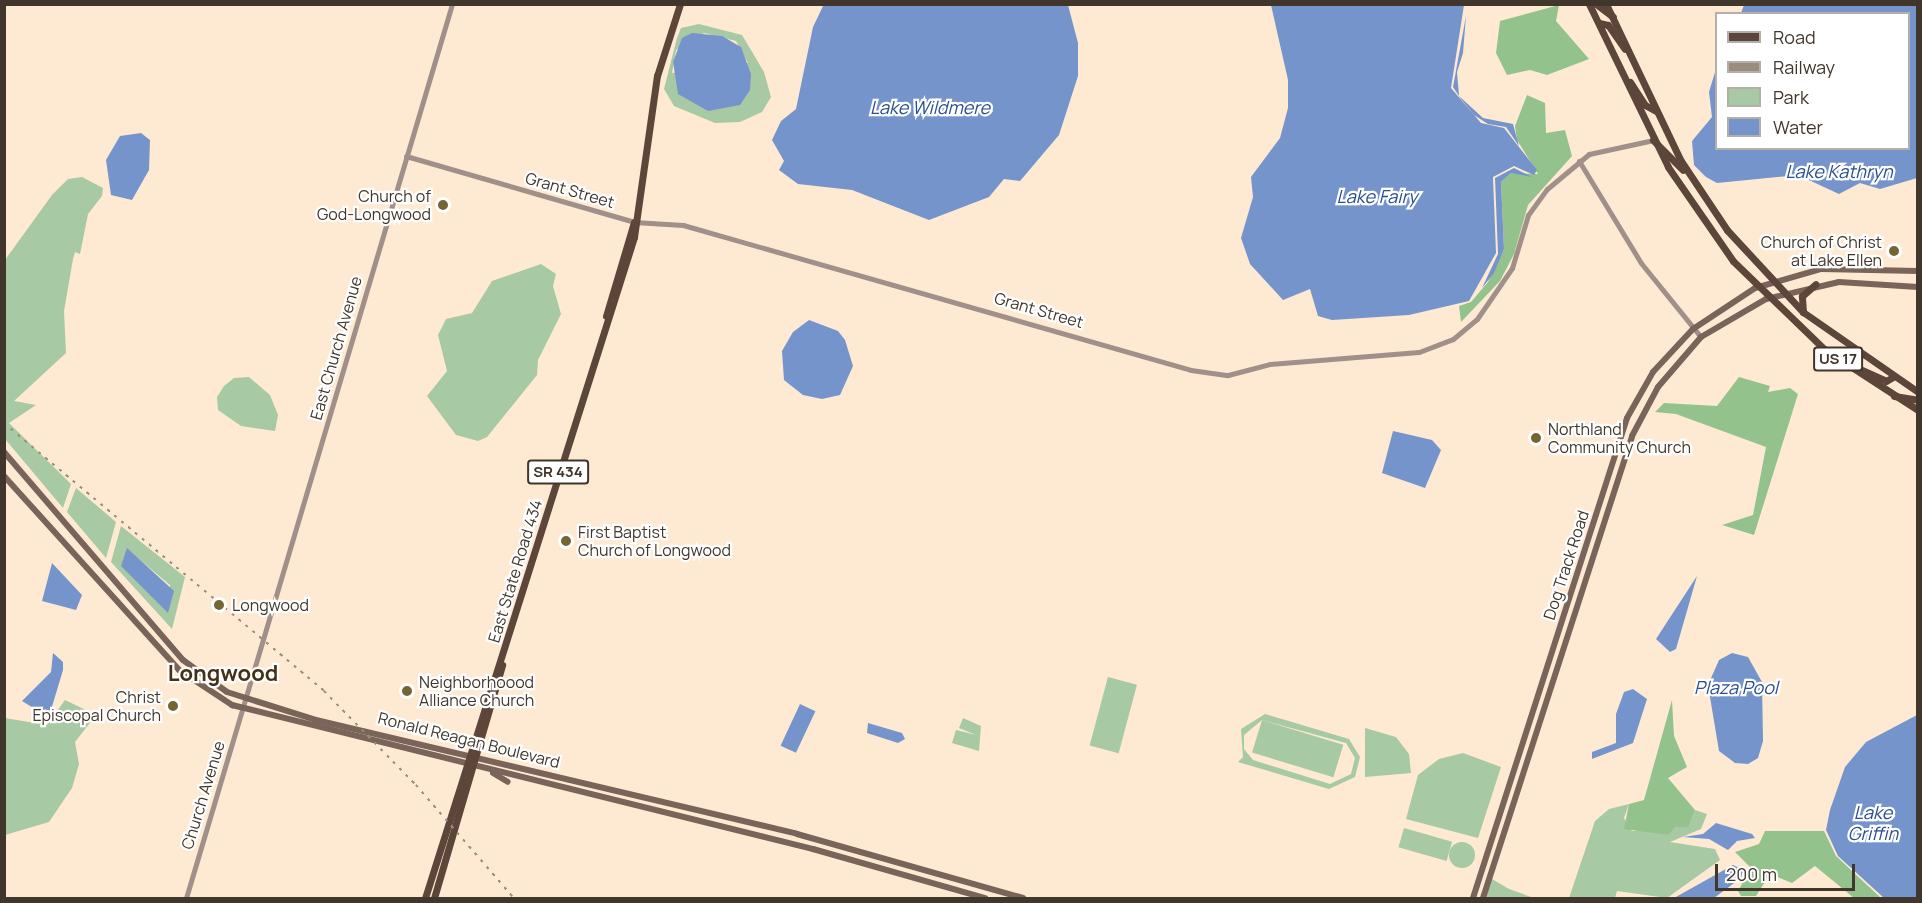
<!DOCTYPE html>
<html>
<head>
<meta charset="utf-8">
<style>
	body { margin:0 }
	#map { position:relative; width:1922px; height:903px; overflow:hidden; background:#feead2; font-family:Manrope,sans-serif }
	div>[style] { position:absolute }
	.green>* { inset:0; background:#a7c9a3; transform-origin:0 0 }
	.round { border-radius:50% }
	.forest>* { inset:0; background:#93c28d }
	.water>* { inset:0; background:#7594cb; transform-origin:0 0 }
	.tertiary>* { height:5px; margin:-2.5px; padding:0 2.5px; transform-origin:2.5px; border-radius:2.5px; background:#a09089 }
	.secondary>* { height:6px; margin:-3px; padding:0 3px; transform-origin:3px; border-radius:3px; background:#7a645a }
	.primary>* { height:7px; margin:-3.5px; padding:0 3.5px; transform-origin:3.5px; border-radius:3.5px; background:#5e4539 }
	.rail>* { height:1.5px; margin-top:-0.75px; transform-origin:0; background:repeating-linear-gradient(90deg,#9b8d7b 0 3px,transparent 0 9px) }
	.dots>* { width:16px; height:16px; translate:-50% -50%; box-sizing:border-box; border:3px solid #fff; border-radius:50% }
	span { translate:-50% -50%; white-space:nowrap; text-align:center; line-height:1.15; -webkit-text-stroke:4.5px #fff; paint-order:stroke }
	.shield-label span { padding:2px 4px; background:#fff; border:2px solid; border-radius:4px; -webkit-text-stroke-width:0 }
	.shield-label { font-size:15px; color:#40362b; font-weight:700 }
	.street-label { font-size:16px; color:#40362b }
	.poi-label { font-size:16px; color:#40362b }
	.right { translate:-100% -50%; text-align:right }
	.left { translate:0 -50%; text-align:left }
	.water-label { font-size:18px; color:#294f92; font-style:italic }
	.district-label { font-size:22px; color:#433017; font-weight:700 }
	.frame { position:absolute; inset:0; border:6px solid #40362b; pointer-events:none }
	.legend { position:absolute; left:1715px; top:12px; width:195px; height:138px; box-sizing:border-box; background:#fff; border:2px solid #b3afaa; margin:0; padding:8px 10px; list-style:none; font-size:18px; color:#40362b }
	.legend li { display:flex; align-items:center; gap:12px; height:30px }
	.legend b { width:30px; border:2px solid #b3afaa }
	.scale { position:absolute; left:1715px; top:864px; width:140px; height:27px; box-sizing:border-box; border:3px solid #40362b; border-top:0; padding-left:8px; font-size:18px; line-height:21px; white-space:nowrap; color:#40362b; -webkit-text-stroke:4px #fff; paint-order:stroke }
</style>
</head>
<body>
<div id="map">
	<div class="green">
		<i style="clip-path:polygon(evenodd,699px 24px,742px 35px,764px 72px,771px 97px,762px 112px,740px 122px,715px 123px,674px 106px,664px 89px,677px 38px,681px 28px,699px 24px,704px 33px,736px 41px,748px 63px,672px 73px,676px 50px,704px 33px)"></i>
		<i style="clip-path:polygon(82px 177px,103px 188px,102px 196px,88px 214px,80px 254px,75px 252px,73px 259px,64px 311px,66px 353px,14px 401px,36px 405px,9px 423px,71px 484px,63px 508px,5px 439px,5px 260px,52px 195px,68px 179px)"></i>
		<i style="clip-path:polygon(541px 264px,556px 274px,553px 286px,561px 314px,538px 360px,537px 375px,487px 437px,478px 441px,456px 435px,427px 396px,447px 371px,438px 335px,446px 319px,472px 313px,492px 281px)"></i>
		<i style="clip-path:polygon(249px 377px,270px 395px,278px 415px,275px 431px,241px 426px,218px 410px,217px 397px,224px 386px,234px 378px)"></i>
		<i style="clip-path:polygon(76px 488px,116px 522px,106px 558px,67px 512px)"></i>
		<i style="clip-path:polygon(evenodd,121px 526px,185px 577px,172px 629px,111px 562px,121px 526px,127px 549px,170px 585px,168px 613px,127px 549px)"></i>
		<i style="left:1108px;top:677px;width:30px;height:71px;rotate:15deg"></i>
		<i style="clip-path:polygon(65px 700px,96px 715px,75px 742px,79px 764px,72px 788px,49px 822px,5px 835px,5px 718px,47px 725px)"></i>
		<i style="clip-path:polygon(evenodd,1265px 714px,1349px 739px,1360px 757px,1355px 777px,1329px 789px,1238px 762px,1243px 757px,1241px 729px,1265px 714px,1262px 720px,1346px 743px,1355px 758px,1351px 774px,1330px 784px,1253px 760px,1244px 749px,1244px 735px,1262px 720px)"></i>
		<i style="clip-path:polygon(963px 718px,981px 726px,979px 751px,952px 743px,956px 730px,976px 735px,959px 728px)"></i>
		<i style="left:1262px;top:720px;width:85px;height:34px;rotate:17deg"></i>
		<i style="clip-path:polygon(1365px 728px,1396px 737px,1409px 754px,1411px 773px,1365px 777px)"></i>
		<i style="clip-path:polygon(1463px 753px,1501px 767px,1478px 838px,1406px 819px,1418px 775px,1439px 759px)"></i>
		<i style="clip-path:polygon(1629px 804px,1624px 818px,1632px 831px,1654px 829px,1669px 835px,1676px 827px,1689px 827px,1695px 810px,1707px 814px,1701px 829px,1670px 842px,1715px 849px,1720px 860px,1667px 898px,1617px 891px,1615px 898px,1569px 898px,1595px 821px,1609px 809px)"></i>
		<i style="left:1404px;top:828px;width:50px;height:20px;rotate:16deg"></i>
		<i class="round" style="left:1449px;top:842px;width:26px;height:26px"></i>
		<i style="clip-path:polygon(1492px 879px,1509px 889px,1534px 898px,1486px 898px)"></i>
	</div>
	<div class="forest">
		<i style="clip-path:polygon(1559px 5px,1556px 21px,1589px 59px,1547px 75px,1530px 70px,1507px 75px,1496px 53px,1500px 21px)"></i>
		<i style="clip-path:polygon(1527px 95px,1545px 103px,1546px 133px,1565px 130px,1572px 156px,1528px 205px,1514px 254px,1500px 281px,1461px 322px,1459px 306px,1471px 302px,1488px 282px,1504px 249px,1501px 182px,1511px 173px,1538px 174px,1517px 140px,1515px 126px)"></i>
		<i style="clip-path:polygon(1739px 377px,1770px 386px,1768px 392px,1790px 388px,1798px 394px,1754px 535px,1722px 525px,1753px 515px,1766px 447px,1676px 414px,1655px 412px,1664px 403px,1717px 406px)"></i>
		<i style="clip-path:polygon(1672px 700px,1674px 736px,1687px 767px,1668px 778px,1695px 810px,1689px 827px,1676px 827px,1669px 835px,1624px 829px,1629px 804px,1644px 800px)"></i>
		<i style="clip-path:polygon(1765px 831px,1824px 831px,1836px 856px,1881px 898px,1854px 898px,1815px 866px,1792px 883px,1770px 874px,1756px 896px,1741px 896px,1738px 891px,1751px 868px,1735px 852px,1759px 844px)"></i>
	</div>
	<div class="water">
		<i style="clip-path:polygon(824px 4px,1068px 5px,1078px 43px,1078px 76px,1059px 135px,1020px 181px,1004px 179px,989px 197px,929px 220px,852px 190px,798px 184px,779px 170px,784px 161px,772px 140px,781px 121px,796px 109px,813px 27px)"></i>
		<i style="clip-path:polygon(1271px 5px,1464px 5px,1451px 88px,1481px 123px,1504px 128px,1537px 170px,1534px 175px,1514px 166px,1493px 177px,1496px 253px,1469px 301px,1409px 315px,1332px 320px,1318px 316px,1310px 289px,1283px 300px,1250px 264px,1241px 238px,1253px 197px,1251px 177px,1280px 138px,1288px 108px,1288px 80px)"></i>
		<i style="clip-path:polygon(1744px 5px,1917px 5px,1917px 178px,1880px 189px,1860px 183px,1839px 194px,1798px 175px,1717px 183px,1706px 177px,1694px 165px,1692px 141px,1712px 117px,1709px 92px,1716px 69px,1716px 148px,1908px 148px,1908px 14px,1741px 13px)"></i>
		<i style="clip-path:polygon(1466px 16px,1463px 53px,1457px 72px,1459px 96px,1483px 118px,1513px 124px,1519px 146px,1506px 127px,1488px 124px,1474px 115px,1461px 99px,1453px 87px)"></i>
		<i style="clip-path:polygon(692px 33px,722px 36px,741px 47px,751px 74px,750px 90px,740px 105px,708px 111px,678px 94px,673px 62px,682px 38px)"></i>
		<i style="clip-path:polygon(141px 133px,150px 140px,149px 170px,132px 200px,111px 195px,106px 160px,120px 136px)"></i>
		<i style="clip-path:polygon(1514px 168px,1532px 177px,1511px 173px,1501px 182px,1504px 249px,1494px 273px,1482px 288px,1498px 254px,1495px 178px)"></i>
		<i style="clip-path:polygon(809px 320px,838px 331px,845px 340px,853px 366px,840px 395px,822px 399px,803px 395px,784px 380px,782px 351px,793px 332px)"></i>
		<i style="clip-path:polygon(1393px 431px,1432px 440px,1441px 450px,1425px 488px,1382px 473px)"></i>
		<i style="clip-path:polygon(127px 548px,174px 591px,168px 613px,121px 566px)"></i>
		<i style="clip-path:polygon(52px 563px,82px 595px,76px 610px,42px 601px)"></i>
		<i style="clip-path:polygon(1697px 576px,1676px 649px,1670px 652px,1656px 639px)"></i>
		<i style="clip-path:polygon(53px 653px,63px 662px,63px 670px,51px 710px,43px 714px,22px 701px,51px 672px)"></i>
		<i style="clip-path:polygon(1732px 653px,1748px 657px,1762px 682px,1763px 741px,1758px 758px,1748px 764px,1735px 763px,1719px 751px,1708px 685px,1719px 660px)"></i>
		<i style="clip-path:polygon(1633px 689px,1647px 699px,1633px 743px,1592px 759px,1592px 752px,1616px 743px,1616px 714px,1624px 692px)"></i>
		<i style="left:800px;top:704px;width:17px;height:46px;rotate:25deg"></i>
		<i style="clip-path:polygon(1917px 715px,1917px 898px,1884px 898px,1838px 856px,1826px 830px,1830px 810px,1845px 767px,1866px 742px)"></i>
		<i style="clip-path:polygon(868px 723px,902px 733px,905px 739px,898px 743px,867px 733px)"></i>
		<i style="clip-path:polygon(1716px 823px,1752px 834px,1755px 838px,1737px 841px,1728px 850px,1709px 839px,1683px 837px,1703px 834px)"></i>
		<i style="clip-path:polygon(1733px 865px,1743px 870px,1741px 878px,1714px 898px,1674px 898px)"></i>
	</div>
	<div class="tertiary">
		<i style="left:406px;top:156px;width:237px;rotate:16.1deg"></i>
		<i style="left:634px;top:222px;width:49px;rotate:3.5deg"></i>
		<i style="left:683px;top:225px;width:528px;rotate:15.93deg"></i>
		<i style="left:1191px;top:370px;width:37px;rotate:8deg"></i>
		<i style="left:1228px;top:375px;width:43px;rotate:-14.7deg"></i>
		<i style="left:1270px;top:364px;width:149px;rotate:-4.6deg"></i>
		<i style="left:1419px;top:352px;width:36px;rotate:-21deg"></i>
		<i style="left:1453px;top:339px;width:31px;rotate:-40deg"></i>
		<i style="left:1477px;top:319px;width:62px;rotate:-55.5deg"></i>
		<i style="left:1512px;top:268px;width:55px;rotate:-73.2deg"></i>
		<i style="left:1528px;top:215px;width:32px;rotate:-54deg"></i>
		<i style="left:1547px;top:189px;width:55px;rotate:-39.8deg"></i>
		<i style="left:1589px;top:154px;width:66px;rotate:-12.3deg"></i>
		<i style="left:1579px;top:161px;width:119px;rotate:58.7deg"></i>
		<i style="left:1641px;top:263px;width:95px;rotate:51deg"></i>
		<i style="left:186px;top:898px;width:933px;rotate:-73.43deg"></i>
	</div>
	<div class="secondary">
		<i style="left:4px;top:452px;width:274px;rotate:49.3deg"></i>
		<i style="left:183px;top:660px;width:54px;rotate:36deg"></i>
		<i style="left:227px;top:692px;width:93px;rotate:17.5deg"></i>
		<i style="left:316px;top:720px;width:494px;rotate:13.3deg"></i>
		<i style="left:797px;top:834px;width:235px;rotate:15.8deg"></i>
		<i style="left:4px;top:476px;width:261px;rotate:47.9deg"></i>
		<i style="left:179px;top:670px;width:64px;rotate:33.4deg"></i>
		<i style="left:232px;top:705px;width:599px;rotate:13.92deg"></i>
		<i style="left:813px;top:849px;width:179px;rotate:15.9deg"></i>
		<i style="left:493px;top:773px;width:17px;rotate:31deg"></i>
		<i style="left:1473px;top:898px;width:504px;rotate:-72.21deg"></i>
		<i style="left:1627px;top:418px;width:53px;rotate:-60.5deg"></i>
		<i style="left:1653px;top:372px;width:59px;rotate:-47.1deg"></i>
		<i style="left:1693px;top:329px;width:74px;rotate:-33.5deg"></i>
		<i style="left:1755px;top:288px;width:69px;rotate:-16.1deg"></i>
		<i style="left:1821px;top:269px;width:97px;rotate:1.2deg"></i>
		<i style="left:1483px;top:898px;width:485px;rotate:-72.1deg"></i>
		<i style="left:1632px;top:436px;width:55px;rotate:-62deg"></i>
		<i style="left:1658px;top:387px;width:66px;rotate:-49.3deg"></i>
		<i style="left:1701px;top:337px;width:75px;rotate:-30.3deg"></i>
		<i style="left:1766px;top:299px;width:75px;rotate:-13.1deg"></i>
		<i style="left:1839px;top:282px;width:79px;rotate:3.6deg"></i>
	</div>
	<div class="primary">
		<i style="left:1589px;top:4px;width:181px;rotate:64.1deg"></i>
		<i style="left:1668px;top:167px;width:114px;rotate:55.3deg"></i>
		<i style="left:1733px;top:261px;width:127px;rotate:44deg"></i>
		<i style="left:1824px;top:349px;width:112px;rotate:33deg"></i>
		<i style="left:1596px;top:4px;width:21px;rotate:37deg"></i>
		<i style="left:1606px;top:4px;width:174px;rotate:64.5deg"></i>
		<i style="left:1681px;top:161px;width:83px;rotate:56.3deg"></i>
		<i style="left:1727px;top:230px;width:112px;rotate:47.2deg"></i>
		<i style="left:1803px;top:312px;width:140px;rotate:34.8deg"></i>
		<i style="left:1599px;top:23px;width:9px;rotate:13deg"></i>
		<i style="left:1608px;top:25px;width:29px;rotate:55deg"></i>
		<i style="left:1630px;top:82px;width:27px;rotate:57deg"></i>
		<i style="left:1645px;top:105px;width:13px;rotate:29deg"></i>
		<i style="left:1653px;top:140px;width:42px;rotate:45deg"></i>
		<i style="left:1803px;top:312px;width:16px;rotate:-94deg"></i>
		<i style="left:1802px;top:296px;width:18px;rotate:-41deg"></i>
		<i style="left:606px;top:316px;width:98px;rotate:-73.4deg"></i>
		<i style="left:1853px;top:366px;width:36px;rotate:24deg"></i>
		<i style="left:1886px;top:381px;width:8px;rotate:-30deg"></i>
		<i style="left:1894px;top:396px;width:24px;rotate:9deg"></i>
		<i style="left:425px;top:898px;width:693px;rotate:-72.45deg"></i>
		<i style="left:634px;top:237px;width:163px;rotate:-81.9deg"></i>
		<i style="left:657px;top:76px;width:76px;rotate:-72.3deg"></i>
		<i style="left:434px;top:898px;width:243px;rotate:-73.7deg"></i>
	</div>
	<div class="rail">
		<i style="left:4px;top:423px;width:417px;rotate:39.9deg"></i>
		<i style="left:324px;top:691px;width:132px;rotate:45.6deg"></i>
		<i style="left:416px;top:785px;width:150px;rotate:49.1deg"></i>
	</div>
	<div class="dots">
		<i style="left:443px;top:205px;background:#746533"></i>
		<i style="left:1894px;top:251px;background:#746533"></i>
		<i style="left:1536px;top:438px;background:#746533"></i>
		<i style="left:566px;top:541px;background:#746533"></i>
		<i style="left:219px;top:605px;background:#746533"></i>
		<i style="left:407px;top:691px;background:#746533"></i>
		<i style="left:173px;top:706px;background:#746533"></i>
	</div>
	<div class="shield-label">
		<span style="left:1838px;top:359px">US 17</span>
		<span style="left:558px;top:472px">SR 434</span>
	</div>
	<div class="street-label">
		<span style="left:570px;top:190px;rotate:16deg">Grant Street</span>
		<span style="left:1039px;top:310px;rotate:16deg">Grant Street</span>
		<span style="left:336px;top:348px;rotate:-74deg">East Church Avenue</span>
		<span style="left:1566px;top:565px;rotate:-72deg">Dog Track Road</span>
		<span style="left:515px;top:571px;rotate:-73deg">East State Road 434</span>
		<span style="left:469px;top:740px;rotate:14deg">Ronald Reagan Boulevard</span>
		<span style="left:203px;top:795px;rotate:-73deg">Church Avenue</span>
	</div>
	<div class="poi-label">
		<span class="right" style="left:431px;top:205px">Church of<br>God-Longwood</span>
		<span class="right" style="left:1882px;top:251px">Church of Christ<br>at Lake Ellen</span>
		<span class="left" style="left:1548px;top:438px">Northland<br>Community Church</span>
		<span class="left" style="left:578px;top:541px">First Baptist<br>Church of Longwood</span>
		<span class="left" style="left:232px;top:605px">Longwood</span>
		<span class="left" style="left:419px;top:691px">Neighborhoood<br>Alliance Church</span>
		<span class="right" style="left:161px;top:706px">Christ<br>Episcopal Church</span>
	</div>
	<div class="water-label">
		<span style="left:930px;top:107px">Lake Wildmere</span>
		<span style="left:1839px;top:171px">Lake Kathryn</span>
		<span style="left:1377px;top:196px">Lake Fairy</span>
		<span style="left:1736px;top:687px">Plaza Pool</span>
		<span style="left:1873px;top:823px">Lake<br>Griffin</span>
	</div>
	<div class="district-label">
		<span style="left:223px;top:674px">Longwood</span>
	</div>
	<div class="frame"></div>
	<ul class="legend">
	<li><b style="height:8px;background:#5e4539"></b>Road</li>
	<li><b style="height:8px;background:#9b8d7b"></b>Railway</li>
	<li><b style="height:16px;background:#a7c9a3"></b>Park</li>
	<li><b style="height:16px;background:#7594cb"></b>Water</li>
	</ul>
	<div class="scale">200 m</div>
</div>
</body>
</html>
